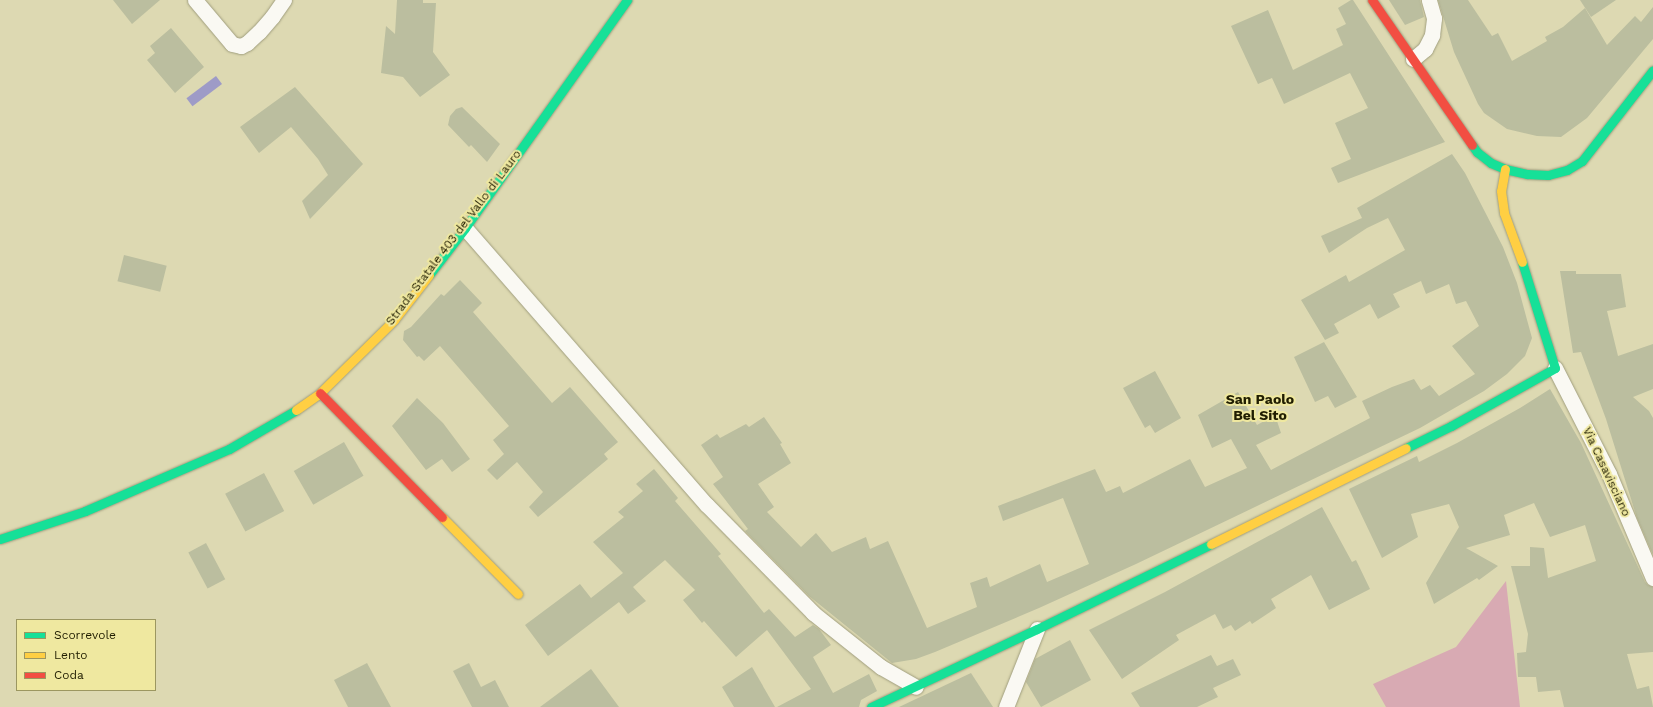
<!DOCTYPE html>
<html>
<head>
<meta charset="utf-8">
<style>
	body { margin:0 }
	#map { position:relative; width:1653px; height:707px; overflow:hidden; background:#ddd9b2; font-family:"Work Sans",sans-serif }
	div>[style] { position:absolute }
	.forest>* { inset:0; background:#d8aab3 }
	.water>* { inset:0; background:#9e9bc7; transform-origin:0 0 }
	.building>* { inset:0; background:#bbbe9f; transform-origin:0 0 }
	.roads { filter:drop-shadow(0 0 1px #a09e7e) drop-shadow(0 0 1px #a09e7e) }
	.street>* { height:15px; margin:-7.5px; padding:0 7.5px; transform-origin:7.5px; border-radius:7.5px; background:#faf9f3 }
	.fast>* { height:9px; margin:-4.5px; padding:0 4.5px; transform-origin:4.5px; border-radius:4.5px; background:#16e098 }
	.slow>* { height:9px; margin:-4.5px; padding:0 4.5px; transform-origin:4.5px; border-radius:4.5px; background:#ffcf43 }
	.jam>* { height:9px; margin:-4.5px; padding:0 4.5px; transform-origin:4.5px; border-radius:4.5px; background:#f24e42 }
	span { translate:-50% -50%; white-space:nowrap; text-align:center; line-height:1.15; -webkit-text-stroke:4px #efe8a0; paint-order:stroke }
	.street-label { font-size:12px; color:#201d01 }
	.quarter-label { font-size:14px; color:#201d01; font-weight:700 }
	.legend { position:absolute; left:16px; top:619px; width:140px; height:72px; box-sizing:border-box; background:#efe8a0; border:1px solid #9c9760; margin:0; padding:5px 7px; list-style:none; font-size:12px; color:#201d01 }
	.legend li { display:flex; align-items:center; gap:8px; height:20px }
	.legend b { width:20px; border:1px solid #9c9760 }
</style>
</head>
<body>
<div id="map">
	<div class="forest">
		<i style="clip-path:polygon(1506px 581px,1520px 707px,1386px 707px,1373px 684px,1456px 647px)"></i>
	</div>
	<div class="water">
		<i style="left:216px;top:76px;width:10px;height:37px;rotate:53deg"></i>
	</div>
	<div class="building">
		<i style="clip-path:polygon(113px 0,160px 0,132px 24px)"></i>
		<i style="clip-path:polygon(397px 0,423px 0,423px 3px,436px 3px,433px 52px,450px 75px,420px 97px,403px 77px,381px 73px,386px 26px,395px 34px)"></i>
		<i style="clip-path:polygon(1351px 0,1353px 0,1445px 142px,1338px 183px,1331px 168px,1351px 159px,1335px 123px,1368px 108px,1350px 73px,1284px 104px,1272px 78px,1258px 84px,1231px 26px,1268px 10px,1293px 70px,1343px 45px,1336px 29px,1346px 24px,1338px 8px)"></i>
		<i style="clip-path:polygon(1389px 0,1420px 0,1424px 17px,1405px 25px)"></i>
		<i style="clip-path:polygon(1438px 0,1468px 0,1492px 36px,1498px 33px,1512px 61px,1547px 41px,1545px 37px,1563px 27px,1585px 8px,1607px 45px,1635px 16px,1641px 22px,1653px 7px,1653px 39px,1587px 118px,1561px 137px,1537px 136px,1507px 129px,1484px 113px,1478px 104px,1454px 52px)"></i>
		<i style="clip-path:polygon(1580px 0,1616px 0,1591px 17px)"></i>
		<i style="clip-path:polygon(171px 28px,204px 67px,175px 93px,147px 60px,155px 53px,150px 46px)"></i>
		<i style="clip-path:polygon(295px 87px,363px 164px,310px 219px,302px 201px,328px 175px,318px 159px,291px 127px,259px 153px,240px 127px)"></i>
		<i style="clip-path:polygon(462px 107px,500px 144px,487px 162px,471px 145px,469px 147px,448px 125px,450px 116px,456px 109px)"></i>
		<i style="clip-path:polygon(1452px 154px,1465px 173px,1503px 247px,1517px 283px,1532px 338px,1525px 356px,1507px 374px,1484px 391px,1420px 428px,1136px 564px,1039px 608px,935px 652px,916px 659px,892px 663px,809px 596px,745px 531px,748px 529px,713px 484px,723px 477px,701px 445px,717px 434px,720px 438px,746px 424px,749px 427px,764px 417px,782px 443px,780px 444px,791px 463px,758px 484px,774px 507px,767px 512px,801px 547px,816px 533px,832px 552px,866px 537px,870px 549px,888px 541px,927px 628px,977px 607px,970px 583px,987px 577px,990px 587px,1040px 564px,1047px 582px,1089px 564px,1063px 498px,1003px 521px,998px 506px,1095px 469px,1106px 492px,1120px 486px,1123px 493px,1190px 459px,1205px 487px,1247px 468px,1231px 439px,1212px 448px,1198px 415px,1238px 392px,1257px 425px,1275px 415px,1281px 433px,1256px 445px,1271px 470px,1370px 418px,1362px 401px,1392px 387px,1414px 379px,1421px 390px,1430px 385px,1439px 396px,1475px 374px,1452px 346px,1479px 326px,1466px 301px,1456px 304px,1449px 284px,1426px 294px,1421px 281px,1393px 294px,1400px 307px,1378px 319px,1370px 304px,1334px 324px,1339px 333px,1325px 340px,1301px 300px,1346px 275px,1349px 282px,1405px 250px,1388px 218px,1367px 228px,1329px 253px,1321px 236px,1362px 218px,1357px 208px)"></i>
		<i style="left:124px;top:255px;width:44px;height:27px;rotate:14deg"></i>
		<i style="clip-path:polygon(1560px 271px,1576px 271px,1576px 274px,1621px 274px,1626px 307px,1607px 311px,1618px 356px,1653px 344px,1653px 389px,1633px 397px,1649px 411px,1653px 418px,1653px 555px,1637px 518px,1606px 419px,1581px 352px,1573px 353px)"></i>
		<i style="clip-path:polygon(460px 280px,482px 303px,473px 312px,552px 403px,570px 387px,618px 442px,604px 454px,608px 459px,538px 517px,529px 507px,543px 492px,517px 462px,497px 480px,487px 470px,504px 454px,493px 440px,509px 426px,440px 346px,424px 361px,419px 356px,417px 357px,403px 340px,404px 331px,411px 327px,441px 294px,444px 296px)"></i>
		<i style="clip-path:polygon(1324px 342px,1357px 397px,1335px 408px,1328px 396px,1315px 402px,1294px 357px)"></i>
		<i style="clip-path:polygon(1155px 371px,1181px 418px,1155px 433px,1150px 425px,1145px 428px,1123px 388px)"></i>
		<i style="clip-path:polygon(1550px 389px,1581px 443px,1645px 582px,1648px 585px,1653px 587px,1653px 652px,1627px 654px,1637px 689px,1649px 686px,1653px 707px,1564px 707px,1560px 690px,1538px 692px,1536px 677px,1518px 677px,1517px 653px,1526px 652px,1528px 634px,1511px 566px,1530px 566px,1530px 547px,1544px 548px,1548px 578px,1596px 561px,1585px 525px,1550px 537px,1534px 503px,1504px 515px,1510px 535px,1466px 548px,1498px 566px,1479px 580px,1477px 578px,1434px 604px,1426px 583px,1459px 527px,1449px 504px,1411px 514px,1418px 537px,1382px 558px,1349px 489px,1417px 456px,1419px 462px,1457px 443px,1520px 408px)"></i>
		<i style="clip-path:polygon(417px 398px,443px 423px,470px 459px,452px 472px,442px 459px,426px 470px,392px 426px)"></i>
		<i style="left:344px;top:442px;width:39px;height:58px;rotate:60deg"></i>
		<i style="clip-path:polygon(654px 469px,678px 498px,675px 501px,721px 554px,718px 556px,764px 613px,769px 609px,795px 637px,813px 625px,819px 629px,831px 645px,813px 657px,833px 693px,869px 674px,877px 691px,861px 700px,859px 707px,777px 707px,811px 689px,767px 630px,736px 657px,704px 621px,702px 623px,683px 600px,695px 590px,665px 560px,633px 587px,646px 601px,628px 614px,619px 602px,548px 656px,525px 625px,580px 584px,591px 598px,623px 573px,593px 542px,624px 517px,618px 512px,643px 491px,636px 484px)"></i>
		<i style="left:264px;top:473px;width:43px;height:44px;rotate:62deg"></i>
		<i style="clip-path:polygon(1322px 507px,1352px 562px,1356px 560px,1370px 589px,1329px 610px,1311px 575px,1271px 599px,1276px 608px,1252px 624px,1250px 621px,1235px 631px,1231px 625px,1223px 629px,1215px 614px,1176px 635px,1179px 640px,1122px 679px,1089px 630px,1165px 592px)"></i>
		<i style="left:206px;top:543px;width:41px;height:20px;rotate:62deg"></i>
		<i style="clip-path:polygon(1070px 640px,1091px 680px,1041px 707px,1026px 682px,1035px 659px)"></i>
		<i style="clip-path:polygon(1211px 655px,1217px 666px,1233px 659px,1241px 675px,1213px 688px,1218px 697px,1197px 707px,1140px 707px,1131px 693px)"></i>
		<i style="clip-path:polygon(367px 663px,391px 707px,348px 707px,334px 680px)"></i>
		<i style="clip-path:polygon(469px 663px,481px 687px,495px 680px,509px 707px,472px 707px,453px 671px)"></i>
		<i style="clip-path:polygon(752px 667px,775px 707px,734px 707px,722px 687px)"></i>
		<i style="clip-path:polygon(591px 669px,619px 707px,540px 707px)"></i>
		<i style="clip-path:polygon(971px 673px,993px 707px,899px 707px)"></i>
	</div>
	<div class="roads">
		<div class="street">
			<i style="left:195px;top:0;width:57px;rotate:49.9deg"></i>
			<i style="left:232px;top:44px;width:9px;rotate:13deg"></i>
			<i style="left:241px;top:46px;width:7px;rotate:-27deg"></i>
			<i style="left:247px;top:43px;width:16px;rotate:-43deg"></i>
			<i style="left:259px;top:32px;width:20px;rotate:-49deg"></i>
			<i style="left:272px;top:17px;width:21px;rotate:-55deg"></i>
			<i style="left:1413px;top:59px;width:16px;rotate:-40deg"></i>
			<i style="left:1425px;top:49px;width:16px;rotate:-63deg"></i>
			<i style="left:1432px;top:35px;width:17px;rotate:-83deg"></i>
			<i style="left:1434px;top:18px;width:19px;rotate:-106deg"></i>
			<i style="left:465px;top:228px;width:368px;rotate:48.9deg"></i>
			<i style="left:707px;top:505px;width:151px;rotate:45.5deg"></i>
			<i style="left:813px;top:613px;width:87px;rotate:38.5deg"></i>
			<i style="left:881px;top:667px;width:40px;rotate:29.7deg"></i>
			<i style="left:1555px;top:368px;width:119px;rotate:63deg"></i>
			<i style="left:1609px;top:474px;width:113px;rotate:67.1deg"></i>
			<i style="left:1006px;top:707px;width:84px;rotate:-68.3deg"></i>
		</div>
		<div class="fast">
			<i style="left:1472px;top:145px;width:9px;rotate:54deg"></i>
			<i style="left:1477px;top:152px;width:18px;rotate:38deg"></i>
			<i style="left:1491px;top:163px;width:15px;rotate:23deg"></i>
			<i style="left:1505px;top:169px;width:23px;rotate:13deg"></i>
			<i style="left:1527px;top:174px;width:21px;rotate:3deg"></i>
			<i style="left:1548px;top:175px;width:20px;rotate:-15deg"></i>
			<i style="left:1567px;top:170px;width:17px;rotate:-31deg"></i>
			<i style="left:1582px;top:161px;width:115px;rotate:-52deg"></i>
			<i style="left:429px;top:275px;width:59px;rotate:-52.5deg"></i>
			<i style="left:465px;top:228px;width:280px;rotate:-54.6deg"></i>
			<i style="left:1406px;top:448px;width:50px;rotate:-26.1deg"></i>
			<i style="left:1451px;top:426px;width:119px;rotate:-29.1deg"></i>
			<i style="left:1555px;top:368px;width:111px;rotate:-107.3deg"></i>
			<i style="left:0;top:539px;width:89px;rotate:-18.2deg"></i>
			<i style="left:85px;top:511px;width:157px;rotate:-23.3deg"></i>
			<i style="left:229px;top:449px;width:78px;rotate:-30.2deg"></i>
			<i style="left:871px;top:707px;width:183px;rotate:-25.2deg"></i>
			<i style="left:1037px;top:629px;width:194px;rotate:-26deg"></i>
		</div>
		<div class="slow">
			<i style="left:1505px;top:169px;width:22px;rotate:100deg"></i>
			<i style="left:1501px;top:191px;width:22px;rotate:82deg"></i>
			<i style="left:1504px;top:213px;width:52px;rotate:69.8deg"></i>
			<i style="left:296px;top:410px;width:29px;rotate:-35deg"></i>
			<i style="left:320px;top:393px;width:104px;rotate:-44.6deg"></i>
			<i style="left:394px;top:320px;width:57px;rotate:-52.1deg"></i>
			<i style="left:442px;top:517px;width:108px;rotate:45.4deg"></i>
			<i style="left:1211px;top:544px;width:217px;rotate:-26.2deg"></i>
		</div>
		<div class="jam">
			<i style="left:1372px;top:0;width:176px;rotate:55.4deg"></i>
			<i style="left:320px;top:393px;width:174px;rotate:45.5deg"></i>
		</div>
	</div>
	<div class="street-label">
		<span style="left:454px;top:238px;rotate:-53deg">Strada Statale 403 del Vallo di Lauro</span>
		<span style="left:1606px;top:472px;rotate:65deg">Via Casavisciano</span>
	</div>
	<div class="quarter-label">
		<span style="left:1260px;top:407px">San Paolo<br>Bel Sito</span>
	</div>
	<ul class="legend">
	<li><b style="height:5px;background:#16e098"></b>Scorrevole</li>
	<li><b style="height:5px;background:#ffcf43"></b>Lento</li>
	<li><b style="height:5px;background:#f24e42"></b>Coda</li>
	</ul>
</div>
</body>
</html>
